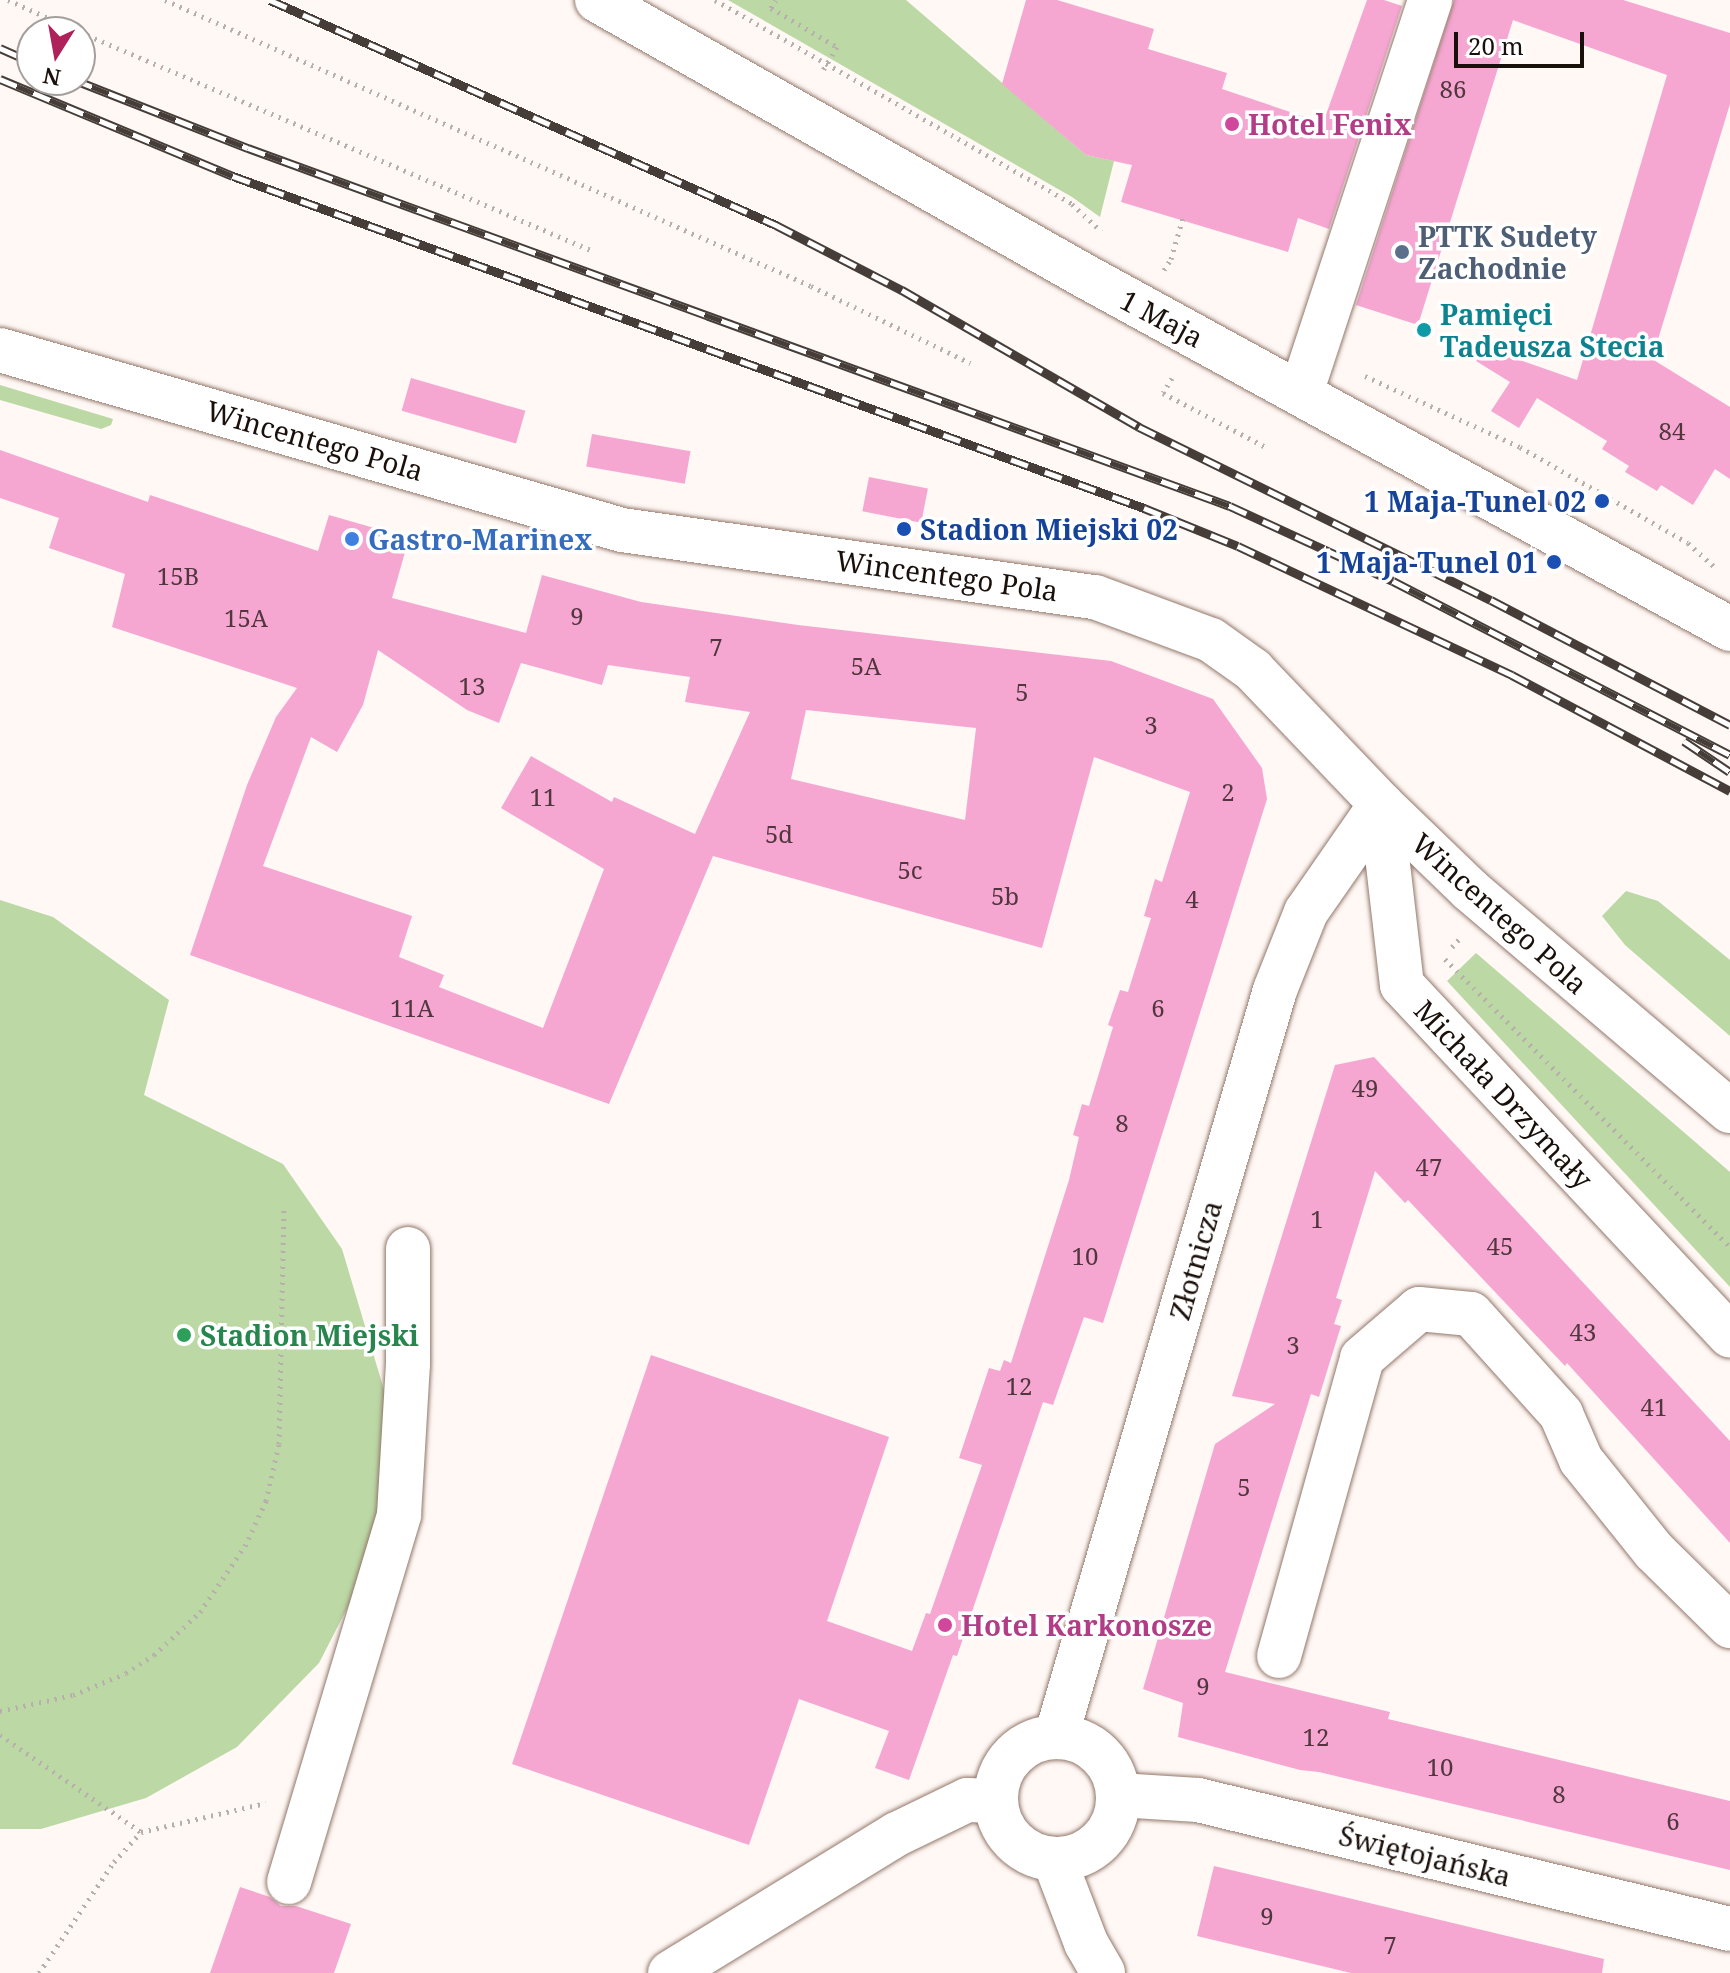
<!DOCTYPE html>
<html>
<head>
<meta charset="utf-8">
<style>
	body { margin:0 }
	#map { position:relative; width:1730px; height:1973px; overflow:hidden; background:#fff8f5; font-family:"Noto Serif",serif }
	div>[style] { position:absolute }
	.green>* { inset:0; background:#bbd8a5 }
	.building>* { inset:0; background:#f5a7d2; transform-origin:0 0 }
	.path>* { height:5px; margin-top:-2.5px; transform-origin:0; background:repeating-linear-gradient(90deg,#b7afab 0 2px,transparent 0 8px) }
	.roads { filter:drop-shadow(0 0 2px #93786b) drop-shadow(0 0 2px #93786b) }
	.minor>* { height:44px; margin:-22px; padding:0 22px; transform-origin:22px; border-radius:22px; background:#fff }
	.minor>.ring { margin:-22px; padding:0; box-sizing:content-box; background:none; border:44px solid #fff; border-radius:50% }
	.rail>* { height:9px; margin-top:-4.5px; transform-origin:0; background:repeating-linear-gradient(90deg,#fff 0 18px,#463d38 0 36px); box-sizing:border-box; border-block:2px solid #463d38 }
	.dots>* { width:22px; height:22px; translate:-50% -50%; box-sizing:border-box; border:4px solid #fff; border-radius:50% }
	span { translate:-50% -50%; white-space:nowrap; text-align:center; line-height:1.15; -webkit-text-stroke:7px #fff; paint-order:stroke }
	.number-label { font-size:24px; color:#51363d }
	.number-label span { -webkit-text-stroke-width:0 }
	.hotel-label { font-size:28px; color:#b23c85; font-weight:700 }
	.left { translate:0 -50%; text-align:left }
	.service-label { font-size:28px; color:#4e5e75; font-weight:700 }
	.culture-label { font-size:28px; color:#0d838f; font-weight:700 }
	.street-label { font-size:28px; color:#1a100b }
	.transit-label { font-size:28px; color:#164399; font-weight:700 }
	.right { translate:-100% -50%; text-align:right }
	.shop-label { font-size:28px; color:#366cbe; font-weight:700 }
	.leisure-label { font-size:28px; color:#27864d; font-weight:700 }
	.north { position:absolute; left:16px; top:16px; width:80px; height:80px; box-sizing:border-box; background:#fff; border:2px solid #a39f9d; border-radius:50%; rotate:191deg; font-size:22px; font-weight:700; line-height:32px; text-align:center; color:#1a100b }
	.north::after { content:''; display:block; margin:auto; width:28px; height:36px; background:#af215b; clip-path:polygon(50% 0,100% 100%,50% 72%,0 100%) }
	.scale { position:absolute; left:1454px; top:32px; width:130px; height:36px; box-sizing:border-box; border:4px solid #1a100b; border-top:0; padding-left:10px; font-size:24px; line-height:28px; white-space:nowrap; color:#1a100b; -webkit-text-stroke:6px #fff; paint-order:stroke }
</style>
</head>
<body>
<div id="map">
	<div class="green">
		<i style="clip-path:polygon(728px 0,906px 0,1086px 155px,1114px 161px,1100px 217px,1072px 197px)"></i>
		<i style="clip-path:polygon(0 385px,113px 419px,111px 425px,101px 429px,0 400px)"></i>
		<i style="clip-path:polygon(1626px 891px,1658px 901px,1730px 960px,1730px 1036px,1625px 945px,1602px 916px)"></i>
		<i style="clip-path:polygon(0 900px,53px 917px,169px 1000px,144px 1095px,283px 1164px,342px 1249px,393px 1420px,376px 1552px,319px 1663px,237px 1747px,146px 1798px,41px 1829px,0 1829px)"></i>
		<i style="clip-path:polygon(1476px 953px,1730px 1172px,1730px 1287px,1447px 981px)"></i>
	</div>
	<div class="building">
		<i style="clip-path:polygon(1026px 0,1057px 0,1154px 29px,1148px 49px,1227px 73px,1222px 89px,1323px 123px,1367px 0,1384px 0,1402px 6px,1329px 229px,1298px 218px,1288px 252px,1121px 202px,1132px 165px,1086px 155px,1002px 84px)"></i>
		<i style="clip-path:polygon(1454px 0,1623px 0,1730px 33px,1730px 104px,1652px 359px,1730px 407px,1730px 479px,1715px 469px,1693px 505px,1661px 485px,1657px 491px,1625px 472px,1629px 466px,1602px 449px,1607px 441px,1537px 398px,1519px 428px,1491px 411px,1510px 382px,1476px 361px,1482px 347px,1577px 380px,1667px 75px,1513px 20px,1418px 325px,1356px 305px)"></i>
		<i style="left:411px;top:378px;width:119px;height:34px;rotate:16deg"></i>
		<i style="left:592px;top:434px;width:100px;height:33px;rotate:10deg"></i>
		<i style="clip-path:polygon(evenodd,0 450px,148px 502px,150px 495px,318px 551px,329px 515px,409px 538px,392px 598px,526px 633px,542px 575px,641px 602px,798px 625px,1111px 661px,1213px 699px,1262px 768px,1267px 799px,1103px 1323px,1084px 1317px,1053px 1405px,1043px 1402px,957px 1656px,953px 1655px,909px 1780px,875px 1768px,889px 1731px,799px 1699px,749px 1845px,512px 1764px,651px 1355px,889px 1437px,827px 1621px,912px 1651px,926px 1613px,930px 1614px,982px 1465px,959px 1458px,989px 1368px,1000px 1371px,1004px 1360px,1011px 1363px,1069px 1180px,1079px 1137px,1073px 1135px,1082px 1104px,1089px 1106px,1113px 1027px,1108px 1025px,1120px 990px,1128px 992px,1151px 918px,1144px 916px,1155px 879px,1162px 882px,1190px 792px,1094px 757px,1042px 948px,713px 856px,609px 1104px,190px 955px,247px 785px,276px 717px,297px 688px,112px 627px,125px 574px,49px 548px,59px 518px,0 498px,0 450px,378px 650px,467px 710px,499px 723px,521px 663px,602px 685px,608px 665px,690px 677px,685px 702px,750px 712px,695px 834px,614px 797px,612px 802px,531px 756px,501px 808px,604px 869px,543px 1028px,439px 987px,444px 975px,399px 957px,412px 916px,263px 866px,311px 737px,337px 752px,363px 705px,378px 650px,0 450px,806px 710px,976px 728px,965px 820px,791px 779px,806px 710px)"></i>
		<i style="left:869px;top:477px;width:60px;height:35px;rotate:11deg"></i>
		<i style="clip-path:polygon(1374px 1057px,1730px 1441px,1730px 1543px,1567px 1363px,1565px 1366px,1408px 1200px,1405px 1203px,1375px 1171px,1336px 1298px,1342px 1300px,1334px 1324px,1341px 1326px,1319px 1397px,1311px 1394px,1225px 1672px,1390px 1712px,1388px 1719px,1730px 1801px,1730px 1870px,1319px 1772px,1300px 1770px,1178px 1737px,1183px 1703px,1143px 1689px,1215px 1444px,1275px 1404px,1232px 1396px,1335px 1065px)"></i>
		<i style="clip-path:polygon(1214px 1866px,1604px 1959px,1602px 1973px,1351px 1973px,1197px 1936px)"></i>
		<i style="clip-path:polygon(240px 1887px,270px 1897px,281px 1906px,296px 1906px,351px 1924px,334px 1973px,210px 1973px)"></i>
	</div>
	<div class="path">
		<i style="left:8px;top:0;width:79px;rotate:24deg"></i>
		<i style="left:165px;top:0;width:706px;rotate:23.88deg"></i>
		<i style="left:811px;top:286px;width:177px;rotate:25.8deg"></i>
		<i style="left:715px;top:0;width:411px;rotate:29.7deg"></i>
		<i style="left:1072px;top:204px;width:40px;rotate:43deg"></i>
		<i style="left:771px;top:8px;width:77px;rotate:30.6deg"></i>
		<i style="left:837px;top:47px;width:31px;rotate:121deg"></i>
		<i style="left:771px;top:8px;width:9px;rotate:-58deg"></i>
		<i style="left:80px;top:32px;width:558px;rotate:23.12deg"></i>
		<i style="left:1164px;top:270px;width:13px;rotate:-58deg"></i>
		<i style="left:1171px;top:259px;width:47px;rotate:-73.9deg"></i>
		<i style="left:1365px;top:376px;width:170px;rotate:24.6deg"></i>
		<i style="left:1520px;top:447px;width:193px;rotate:29.7deg"></i>
		<i style="left:1688px;top:543px;width:38px;rotate:42deg"></i>
		<i style="left:1172px;top:378px;width:17px;rotate:121deg"></i>
		<i style="left:1163px;top:393px;width:116px;rotate:27.7deg"></i>
		<i style="left:1452px;top:947px;width:12px;rotate:-48deg"></i>
		<i style="left:1445px;top:959px;width:405px;rotate:45.3deg"></i>
		<i style="left:0;top:1711px;width:75px;rotate:-12.4deg"></i>
		<i style="left:73px;top:1695px;width:57px;rotate:-22.5deg"></i>
		<i style="left:126px;top:1673px;width:33px;rotate:-33deg"></i>
		<i style="left:154px;top:1655px;width:63px;rotate:-43.1deg"></i>
		<i style="left:200px;top:1612px;width:80px;rotate:-55.7deg"></i>
		<i style="left:245px;top:1546px;width:50px;rotate:-65deg"></i>
		<i style="left:266px;top:1501px;width:58px;rotate:-77.2deg"></i>
		<i style="left:279px;top:1444px;width:234px;rotate:-88.8deg"></i>
		<i style="left:0;top:1735px;width:171px;rotate:34.5deg"></i>
		<i style="left:39px;top:1973px;width:134px;rotate:-56deg"></i>
		<i style="left:114px;top:1862px;width:40px;rotate:-48deg"></i>
		<i style="left:141px;top:1832px;width:128px;rotate:-13.1deg"></i>
	</div>
	<div class="roads">
		<div class="minor">
			<i style="left:597px;top:0;width:556px;rotate:29.51deg"></i>
			<i style="left:1081px;top:274px;width:740px;rotate:28.68deg"></i>
			<i style="left:0;top:350px;width:648px;rotate:16.14deg"></i>
			<i style="left:622px;top:530px;width:478px;rotate:8.1deg"></i>
			<i style="left:1095px;top:597px;width:124px;rotate:20.3deg"></i>
			<i style="left:1211px;top:640px;width:52px;rotate:35.5deg"></i>
			<i style="left:1253px;top:670px;width:185px;rotate:46.3deg"></i>
			<i style="left:1381px;top:804px;width:124px;rotate:44deg"></i>
			<i style="left:1470px;top:890px;width:341px;rotate:40.4deg"></i>
			<i style="left:1301px;top:393px;width:414px;rotate:-71.8deg"></i>
			<i style="left:1381px;top:804px;width:182px;rotate:83.4deg"></i>
			<i style="left:1402px;top:985px;width:480px;rotate:46.9deg"></i>
			<i style="left:1279px;top:1656px;width:309px;rotate:-74.4deg"></i>
			<i style="left:1362px;top:1358px;width:75px;rotate:-40.7deg"></i>
			<i style="left:1419px;top:1309px;width:52px;rotate:5.5deg"></i>
			<i style="left:1471px;top:1314px;width:135px;rotate:48deg"></i>
			<i style="left:1561px;top:1414px;width:50px;rotate:66.5deg"></i>
			<i style="left:1581px;top:1460px;width:117px;rotate:51.3deg"></i>
			<i style="left:1654px;top:1551px;width:107px;rotate:44.6deg"></i>
			<i style="left:1056px;top:1737px;width:778px;rotate:-73.66deg"></i>
			<i style="left:1275px;top:990px;width:84px;rotate:-68.3deg"></i>
			<i style="left:1306px;top:912px;width:131px;rotate:-55.2deg"></i>
			<i class="ring" style="left:996px;top:1737px;width:78px;height:78px"></i>
			<i style="left:1119px;top:1795px;width:79px;rotate:3.6deg"></i>
			<i style="left:1198px;top:1800px;width:547px;rotate:13.63deg"></i>
			<i style="left:1054px;top:1859px;width:90px;rotate:69.1deg"></i>
			<i style="left:1086px;top:1943px;width:34px;rotate:60deg"></i>
			<i style="left:289px;top:1882px;width:383px;rotate:-73.3deg"></i>
			<i style="left:399px;top:1515px;width:151px;rotate:-86.6deg"></i>
			<i style="left:408px;top:1364px;width:115px;rotate:-90deg"></i>
			<i style="left:670px;top:1973px;width:266px;rotate:-31.5deg"></i>
			<i style="left:897px;top:1834px;width:78px;rotate:-25.9deg"></i>
			<i style="left:967px;top:1800px;width:29px;rotate:2deg"></i>
		</div>
	</div>
	<div class="rail">
		<i style="left:270px;top:0;width:554px;rotate:23.97deg"></i>
		<i style="left:776px;top:225px;width:142px;rotate:27.3deg"></i>
		<i style="left:902px;top:290px;width:274px;rotate:30deg"></i>
		<i style="left:1139px;top:427px;width:392px;rotate:26.2deg"></i>
		<i style="left:1491px;top:600px;width:270px;rotate:27.6deg"></i>
		<i style="left:0;top:48px;width:35px;rotate:24deg"></i>
		<i style="left:0;top:79px;width:252px;rotate:22.6deg"></i>
		<i style="left:233px;top:176px;width:970px;rotate:20.02deg"></i>
		<i style="left:1144px;top:508px;width:101px;rotate:22deg"></i>
		<i style="left:1238px;top:546px;width:303px;rotate:25.2deg"></i>
		<i style="left:1512px;top:675px;width:247px;rotate:28deg"></i>
		<i style="left:75px;top:80px;width:186px;rotate:21.5deg"></i>
		<i style="left:248px;top:148px;width:1045px;rotate:20.03deg"></i>
		<i style="left:1230px;top:506px;width:179px;rotate:24.7deg"></i>
		<i style="left:1393px;top:581px;width:379px;rotate:27.3deg"></i>
		<i style="left:1684px;top:741px;width:55px;rotate:34deg"></i>
	</div>
	<div class="dots">
		<i style="left:1232px;top:124px;background:#d1479c"></i>
		<i style="left:1402px;top:252px;background:#5c6f8a"></i>
		<i style="left:1424px;top:330px;background:#0f9aa8"></i>
		<i style="left:1602px;top:501px;background:#1a4fb4"></i>
		<i style="left:904px;top:529px;background:#1a4fb4"></i>
		<i style="left:352px;top:539px;background:#3f7fe0"></i>
		<i style="left:1554px;top:562px;background:#1a4fb4"></i>
		<i style="left:184px;top:1335px;background:#2e9e5b"></i>
		<i style="left:945px;top:1625px;background:#d1479c"></i>
	</div>
	<div class="number-label">
		<span style="left:1453px;top:89px">86</span>
		<span style="left:1672px;top:431px">84</span>
		<span style="left:178px;top:576px">15B</span>
		<span style="left:577px;top:616px">9</span>
		<span style="left:246px;top:618px">15A</span>
		<span style="left:716px;top:647px">7</span>
		<span style="left:866px;top:666px">5A</span>
		<span style="left:472px;top:686px">13</span>
		<span style="left:1022px;top:692px">5</span>
		<span style="left:1151px;top:725px">3</span>
		<span style="left:1228px;top:792px">2</span>
		<span style="left:543px;top:797px">11</span>
		<span style="left:779px;top:834px">5d</span>
		<span style="left:910px;top:870px">5c</span>
		<span style="left:1005px;top:896px">5b</span>
		<span style="left:1192px;top:899px">4</span>
		<span style="left:412px;top:1008px">11A</span>
		<span style="left:1158px;top:1008px">6</span>
		<span style="left:1365px;top:1088px">49</span>
		<span style="left:1122px;top:1123px">8</span>
		<span style="left:1429px;top:1167px">47</span>
		<span style="left:1317px;top:1219px">1</span>
		<span style="left:1500px;top:1246px">45</span>
		<span style="left:1085px;top:1256px">10</span>
		<span style="left:1583px;top:1332px">43</span>
		<span style="left:1293px;top:1345px">3</span>
		<span style="left:1019px;top:1386px">12</span>
		<span style="left:1654px;top:1407px">41</span>
		<span style="left:1244px;top:1487px">5</span>
		<span style="left:1203px;top:1686px">9</span>
		<span style="left:1316px;top:1737px">12</span>
		<span style="left:1440px;top:1767px">10</span>
		<span style="left:1559px;top:1794px">8</span>
		<span style="left:1673px;top:1821px">6</span>
		<span style="left:1267px;top:1916px">9</span>
		<span style="left:1390px;top:1945px">7</span>
	</div>
	<div class="hotel-label">
		<span class="left" style="left:1248px;top:124px">Hotel Fenix</span>
		<span class="left" style="left:961px;top:1625px">Hotel Karkonosze</span>
	</div>
	<div class="service-label">
		<span class="left" style="left:1418px;top:252px">PTTK Sudety<br>Zachodnie</span>
	</div>
	<div class="culture-label">
		<span class="left" style="left:1440px;top:330px">Pamięci<br>Tadeusza Stecia</span>
	</div>
	<div class="street-label">
		<span style="left:1162px;top:318px;rotate:28deg">1 Maja</span>
		<span style="left:315px;top:440px;rotate:16deg">Wincentego Pola</span>
		<span style="left:947px;top:575px;rotate:8deg">Wincentego Pola</span>
		<span style="left:1500px;top:913px;rotate:42deg">Wincentego Pola</span>
		<span style="left:1504px;top:1094px;rotate:47deg">Michała Drzymały</span>
		<span style="left:1195px;top:1260px;rotate:-74deg">Złotnicza</span>
		<span style="left:1425px;top:1855px;rotate:14deg">Świętojańska</span>
	</div>
	<div class="transit-label">
		<span class="right" style="left:1586px;top:501px">1 Maja-Tunel 02</span>
		<span class="left" style="left:920px;top:529px">Stadion Miejski 02</span>
		<span class="right" style="left:1538px;top:562px">1 Maja-Tunel 01</span>
	</div>
	<div class="shop-label">
		<span class="left" style="left:368px;top:539px">Gastro-Marinex</span>
	</div>
	<div class="leisure-label">
		<span class="left" style="left:200px;top:1335px">Stadion Miejski</span>
	</div>
	<div class="north">N</div>
	<div class="scale">20 m</div>
</div>
</body>
</html>
